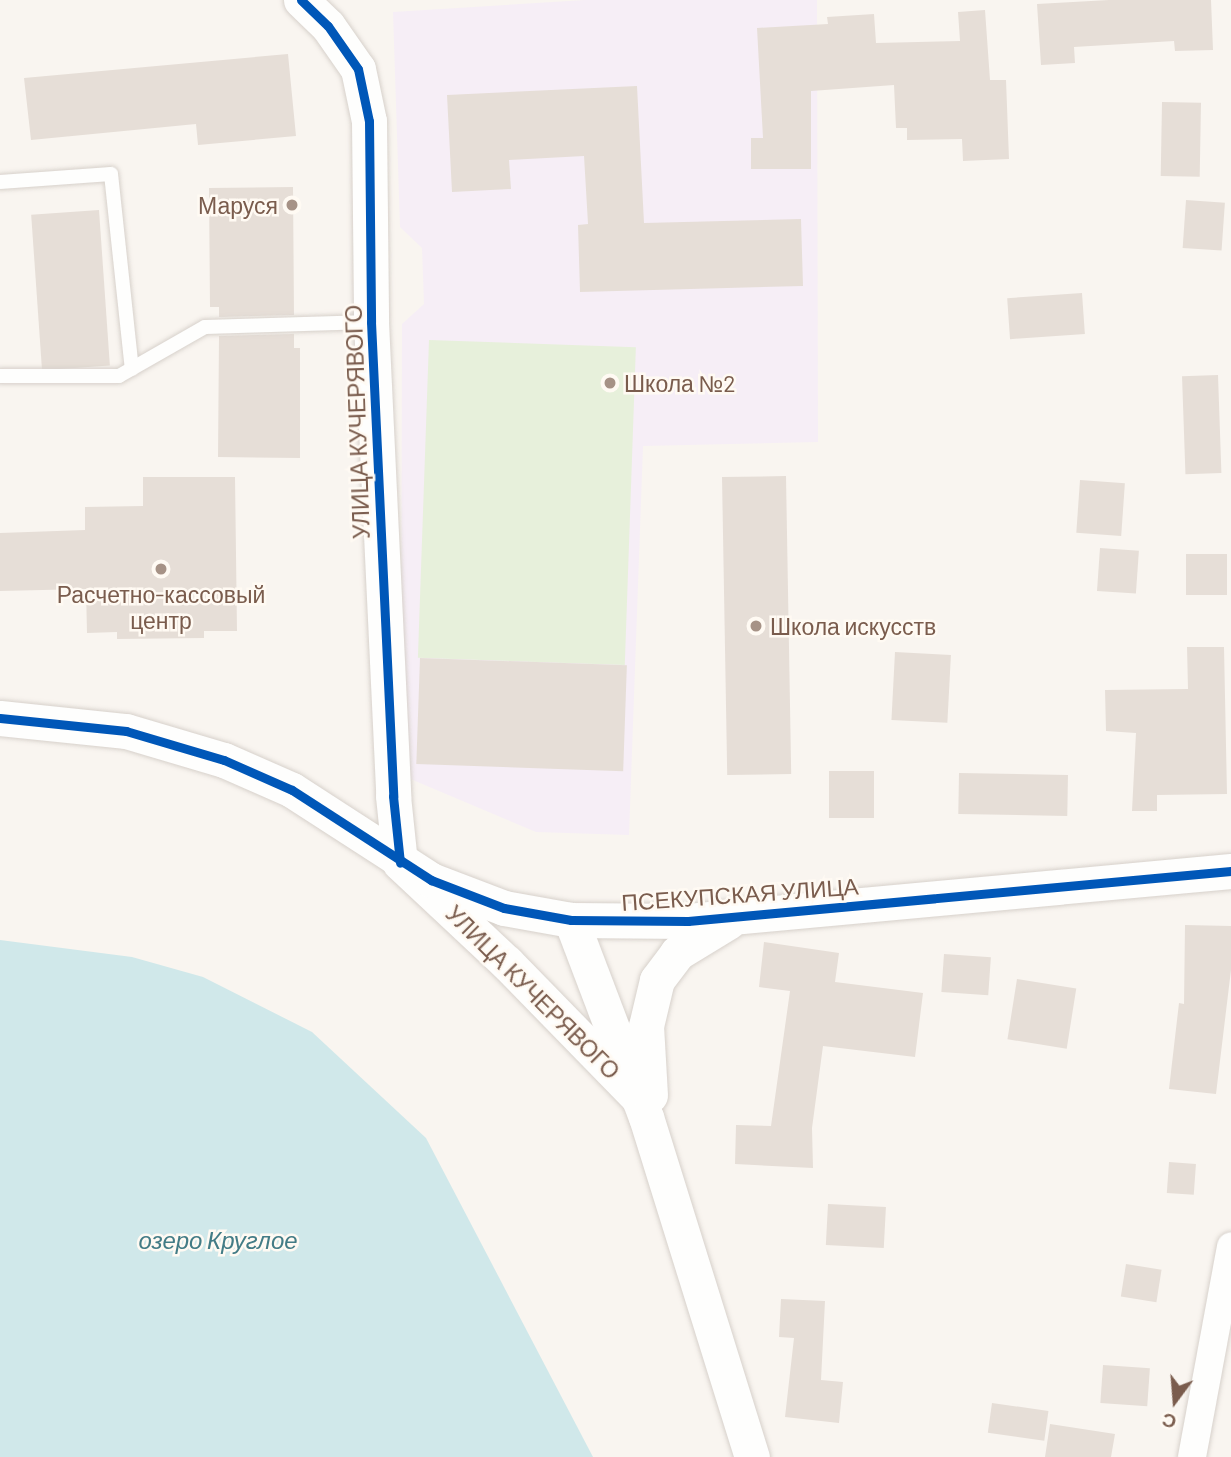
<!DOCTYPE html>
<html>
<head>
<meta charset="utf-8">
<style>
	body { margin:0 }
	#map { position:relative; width:1231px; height:1457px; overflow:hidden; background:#f9f5f0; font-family:Barlow,sans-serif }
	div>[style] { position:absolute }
	.education>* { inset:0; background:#f6eef6 }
	.green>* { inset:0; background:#e7f0db; transform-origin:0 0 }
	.water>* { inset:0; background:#d0e8ea }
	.building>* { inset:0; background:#e6ded7; transform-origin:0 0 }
	.roads { filter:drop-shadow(0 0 2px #d7d1cb) drop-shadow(0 0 2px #d7d1cb) }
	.service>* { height:14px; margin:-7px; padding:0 7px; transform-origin:7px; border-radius:7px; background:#fefefd }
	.minor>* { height:28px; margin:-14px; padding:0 14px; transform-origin:14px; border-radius:14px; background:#fefefd }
	.tertiary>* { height:35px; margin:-17.5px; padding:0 17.5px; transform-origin:17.5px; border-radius:17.5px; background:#fefefd }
	.cycleway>* { height:9px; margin:-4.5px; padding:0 4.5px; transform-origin:4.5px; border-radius:4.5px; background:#0057b8 }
	.dots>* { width:19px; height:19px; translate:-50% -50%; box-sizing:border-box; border:4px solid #fffaf3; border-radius:50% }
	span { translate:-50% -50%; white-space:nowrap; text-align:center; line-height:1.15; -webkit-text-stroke:5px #fffaf3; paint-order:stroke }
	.poi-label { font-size:23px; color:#7a5c4d }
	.right { translate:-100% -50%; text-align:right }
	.left { translate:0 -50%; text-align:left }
	.street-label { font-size:23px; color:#7a5c4d }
	.water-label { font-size:24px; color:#437c86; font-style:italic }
	.north { position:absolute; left:1140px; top:1366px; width:70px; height:70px; -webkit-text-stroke:5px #fffaf3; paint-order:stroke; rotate:196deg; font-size:19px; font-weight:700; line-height:28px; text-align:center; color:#7a5c4d }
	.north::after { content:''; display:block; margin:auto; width:24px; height:32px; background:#7a5c4d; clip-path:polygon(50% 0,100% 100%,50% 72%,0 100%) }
</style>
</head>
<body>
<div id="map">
	<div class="education">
		<i style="clip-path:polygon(585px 0,817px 0,818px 442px,643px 446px,629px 835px,536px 832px,401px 775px,402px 324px,424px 304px,422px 248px,400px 227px,393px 12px)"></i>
	</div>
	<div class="green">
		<i style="left:429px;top:340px;width:207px;height:318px;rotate:2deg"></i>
	</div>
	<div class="water">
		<i style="clip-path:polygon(0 940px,132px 957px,203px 977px,312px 1032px,426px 1138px,593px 1457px,0 1457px)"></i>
	</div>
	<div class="building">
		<i style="clip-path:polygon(1109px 0,1211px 0,1213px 50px,1175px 51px,1174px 41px,1074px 47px,1075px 63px,1041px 65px,1037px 4px)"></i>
		<i style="clip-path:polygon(985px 10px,990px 80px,1006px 80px,1009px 159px,963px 161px,962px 139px,907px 140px,907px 128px,896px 128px,894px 85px,811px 91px,811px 169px,751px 169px,751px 138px,763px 138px,757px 28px,828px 24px,827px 17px,874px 14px,876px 43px,960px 41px,958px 12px)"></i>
		<i style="clip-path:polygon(288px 54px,296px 136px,198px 145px,196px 124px,31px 140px,24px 78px)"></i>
		<i style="clip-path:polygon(637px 86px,644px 223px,801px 219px,803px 286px,580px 292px,578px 225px,588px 224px,584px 156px,509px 160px,511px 189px,452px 192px,447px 95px)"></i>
		<i style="left:1162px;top:102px;width:39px;height:74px;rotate:1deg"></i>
		<i style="clip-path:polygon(293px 187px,294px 315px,219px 317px,219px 307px,210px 307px,209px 188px)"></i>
		<i style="left:1186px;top:200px;width:39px;height:48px;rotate:4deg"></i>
		<i style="left:99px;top:210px;width:156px;height:68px;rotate:86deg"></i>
		<i style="left:1082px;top:293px;width:41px;height:75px;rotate:86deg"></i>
		<i style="clip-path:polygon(294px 334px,294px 348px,300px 348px,300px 458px,218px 457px,219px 336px)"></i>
		<i style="left:1218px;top:375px;width:98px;height:36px;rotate:88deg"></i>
		<i style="left:786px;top:476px;width:298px;height:64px;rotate:89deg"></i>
		<i style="clip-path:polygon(143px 477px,235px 477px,237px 631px,204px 631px,204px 638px,117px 639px,117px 632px,87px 633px,86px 589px,0 591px,0 533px,85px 530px,85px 507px,143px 506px)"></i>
		<i style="left:1080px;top:480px;width:45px;height:53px;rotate:4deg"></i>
		<i style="left:1100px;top:548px;width:39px;height:43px;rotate:4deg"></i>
		<i style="left:1227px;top:554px;width:41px;height:41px;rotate:90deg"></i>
		<i style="clip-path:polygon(1187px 647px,1224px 647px,1227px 794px,1157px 795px,1157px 811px,1132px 811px,1136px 733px,1106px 731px,1105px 690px,1188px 689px)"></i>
		<i style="left:895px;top:652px;width:56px;height:68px;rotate:3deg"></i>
		<i style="left:420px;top:658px;width:207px;height:106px;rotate:2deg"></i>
		<i style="left:829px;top:771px;width:45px;height:47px"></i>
		<i style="left:959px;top:773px;width:109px;height:41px;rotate:1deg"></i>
		<i style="clip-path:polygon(1185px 925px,1231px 926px,1231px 970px,1216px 1094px,1169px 1089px,1179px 1003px,1184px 1004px)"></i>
		<i style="clip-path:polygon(764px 942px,839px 953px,835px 982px,923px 993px,915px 1057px,823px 1046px,812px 1128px,813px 1168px,735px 1164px,736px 1125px,771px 1126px,790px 991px,759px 987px)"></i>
		<i style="left:944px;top:954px;width:47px;height:38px;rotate:4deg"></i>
		<i style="left:1017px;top:979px;width:60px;height:61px;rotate:9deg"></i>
		<i style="left:1169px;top:1162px;width:27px;height:31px;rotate:4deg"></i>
		<i style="left:828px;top:1204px;width:58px;height:41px;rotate:3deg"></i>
		<i style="left:1126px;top:1264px;width:36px;height:33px;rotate:9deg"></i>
		<i style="clip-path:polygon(781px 1299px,825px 1301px,821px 1380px,843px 1382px,839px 1423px,785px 1417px,794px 1338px,779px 1337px)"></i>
		<i style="left:1103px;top:1365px;width:47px;height:38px;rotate:4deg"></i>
		<i style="left:992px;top:1403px;width:57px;height:30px;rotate:8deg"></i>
		<i style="clip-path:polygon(1050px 1424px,1115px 1434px,1111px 1457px,1045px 1457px)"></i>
	</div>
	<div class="roads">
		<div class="service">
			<i style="left:0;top:182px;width:111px;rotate:-4.1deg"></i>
			<i style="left:111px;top:174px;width:196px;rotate:83.9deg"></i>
			<i style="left:0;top:376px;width:119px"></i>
			<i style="left:119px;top:376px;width:99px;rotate:-29.7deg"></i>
			<i style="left:205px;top:327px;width:165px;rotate:-1.7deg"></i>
		</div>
		<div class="minor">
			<i style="left:1192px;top:1457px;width:214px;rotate:-79.5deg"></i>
		</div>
		<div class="tertiary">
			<i style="left:301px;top:0;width:37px;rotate:44deg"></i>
			<i style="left:328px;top:26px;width:52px;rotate:55.1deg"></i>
			<i style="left:358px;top:69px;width:53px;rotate:78.1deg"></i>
			<i style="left:369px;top:121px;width:201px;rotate:89.4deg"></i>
			<i style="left:371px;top:322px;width:475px;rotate:87.3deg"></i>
			<i style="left:393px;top:796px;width:67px;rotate:84deg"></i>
			<i style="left:400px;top:863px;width:146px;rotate:43.1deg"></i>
			<i style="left:507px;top:963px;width:185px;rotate:45.7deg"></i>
			<i style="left:0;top:718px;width:127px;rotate:5.9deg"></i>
			<i style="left:126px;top:731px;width:102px;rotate:16.5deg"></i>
			<i style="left:224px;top:760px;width:74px;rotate:23.8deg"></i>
			<i style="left:292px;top:790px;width:166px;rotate:32.9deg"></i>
			<i style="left:431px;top:880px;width:78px;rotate:21deg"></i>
			<i style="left:504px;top:908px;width:68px;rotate:10.2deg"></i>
			<i style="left:571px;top:920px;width:117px;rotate:0.5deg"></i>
			<i style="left:688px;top:921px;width:545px;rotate:-5.26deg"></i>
			<i style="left:571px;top:920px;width:211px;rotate:69.2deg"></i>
			<i style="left:646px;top:1117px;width:356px;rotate:72.7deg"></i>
			<i style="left:650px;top:1095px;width:69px;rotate:-93.3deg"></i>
			<i style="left:646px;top:1026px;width:47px;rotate:-76.6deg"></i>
			<i style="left:657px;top:980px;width:34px;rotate:-53deg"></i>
			<i style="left:677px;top:953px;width:60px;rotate:-31.3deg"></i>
		</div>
	</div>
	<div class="cycleway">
		<i style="left:301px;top:0;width:37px;rotate:44deg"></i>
		<i style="left:328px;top:26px;width:52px;rotate:55.1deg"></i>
		<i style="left:358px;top:69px;width:53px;rotate:78.1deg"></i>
		<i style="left:369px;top:121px;width:201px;rotate:89.4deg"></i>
		<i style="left:371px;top:322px;width:475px;rotate:87.3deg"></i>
		<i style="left:393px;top:796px;width:67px;rotate:84deg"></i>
		<i style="left:0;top:718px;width:127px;rotate:5.9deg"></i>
		<i style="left:126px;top:731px;width:102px;rotate:16.5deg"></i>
		<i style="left:224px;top:760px;width:74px;rotate:23.8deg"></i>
		<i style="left:292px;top:790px;width:166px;rotate:32.9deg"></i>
		<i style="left:431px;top:880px;width:78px;rotate:21deg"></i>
		<i style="left:504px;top:908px;width:68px;rotate:10.2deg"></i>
		<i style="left:571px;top:920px;width:117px;rotate:0.5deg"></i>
		<i style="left:688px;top:921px;width:545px;rotate:-5.26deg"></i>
	</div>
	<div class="dots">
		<i style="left:292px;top:205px;background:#a69286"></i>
		<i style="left:610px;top:383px;background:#a69286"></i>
		<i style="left:161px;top:569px;background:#a69286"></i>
		<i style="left:756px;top:626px;background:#a69286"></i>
	</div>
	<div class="poi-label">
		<span class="right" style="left:278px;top:205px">Маруся</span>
		<span class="left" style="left:624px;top:383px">Школа №2</span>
		<span style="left:161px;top:607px">Расчетно-кассовый<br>центр</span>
		<span class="left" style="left:770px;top:626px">Школа искусств</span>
	</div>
	<div class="street-label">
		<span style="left:357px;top:422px;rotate:-92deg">УЛИЦА КУЧЕРЯВОГО</span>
		<span style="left:740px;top:894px;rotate:-4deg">ПСЕКУПСКАЯ УЛИЦА</span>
		<span style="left:533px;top:992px;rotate:45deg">УЛИЦА КУЧЕРЯВОГО</span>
	</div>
	<div class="water-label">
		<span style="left:218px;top:1240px">озеро Круглое</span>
	</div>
	<div class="north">С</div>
</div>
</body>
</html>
